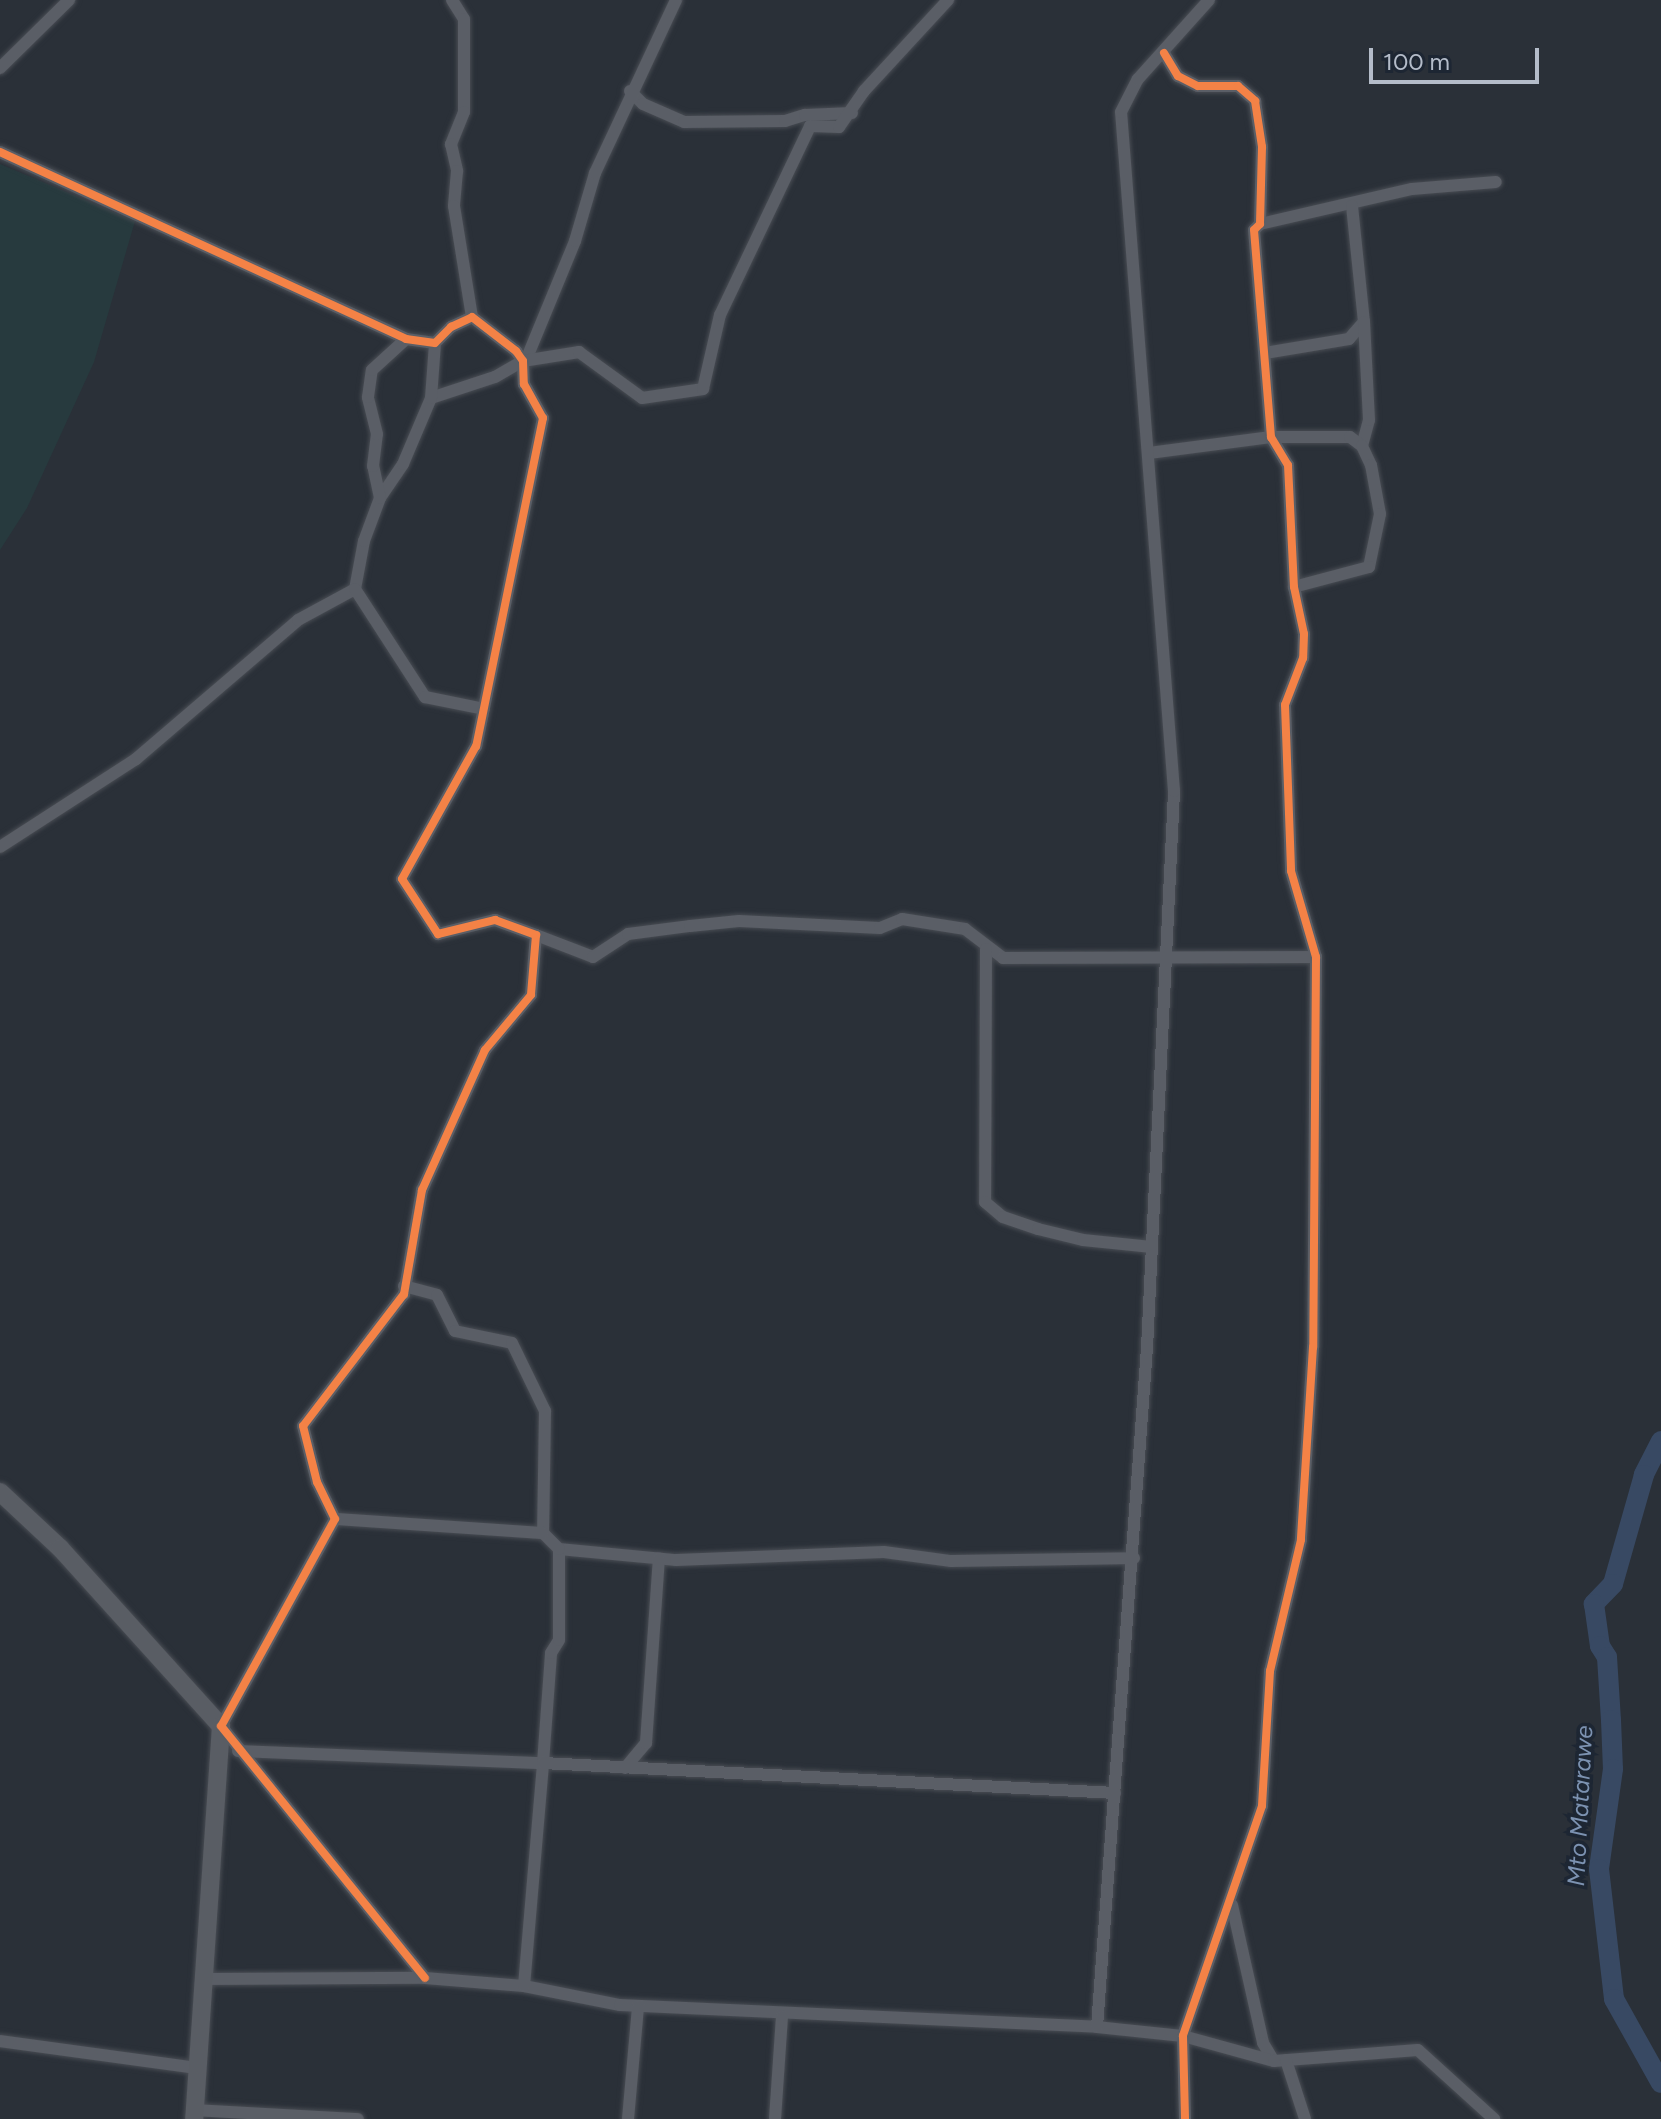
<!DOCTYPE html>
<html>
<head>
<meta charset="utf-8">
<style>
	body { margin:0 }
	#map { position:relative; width:1661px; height:2119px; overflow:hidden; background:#2a3038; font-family:Figtree,sans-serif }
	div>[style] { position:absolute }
	.green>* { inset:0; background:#273a3e }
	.river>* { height:20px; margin:-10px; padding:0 10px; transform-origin:10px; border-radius:10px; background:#384963 }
	.roads { filter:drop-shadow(0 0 2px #484c53) drop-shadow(0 0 2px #484c53) }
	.street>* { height:12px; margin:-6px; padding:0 6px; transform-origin:6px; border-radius:6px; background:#5a5e66 }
	.secondary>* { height:18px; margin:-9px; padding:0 9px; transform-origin:9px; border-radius:9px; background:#595d64 }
	.cycleway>* { height:8px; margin:-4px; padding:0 4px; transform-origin:4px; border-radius:4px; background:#f48246 }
	span { translate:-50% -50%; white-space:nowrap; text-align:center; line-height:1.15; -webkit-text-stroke:7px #1d2633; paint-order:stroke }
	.water-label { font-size:24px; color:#7c92b1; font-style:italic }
	.scale { position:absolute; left:1369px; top:48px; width:170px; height:36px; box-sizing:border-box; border:4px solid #b4bcc9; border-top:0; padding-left:10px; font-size:24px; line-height:28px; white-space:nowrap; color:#b4bcc9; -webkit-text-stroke:6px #1d2633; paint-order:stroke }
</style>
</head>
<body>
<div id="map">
	<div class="green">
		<i style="clip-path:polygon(0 164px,135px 221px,94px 362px,27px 508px,0 550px)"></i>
	</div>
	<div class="river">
		<i style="left:1661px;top:1441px;width:38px;rotate:117deg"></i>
		<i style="left:1644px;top:1475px;width:113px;rotate:105.9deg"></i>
		<i style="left:1613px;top:1584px;width:28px;rotate:134deg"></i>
		<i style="left:1594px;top:1604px;width:42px;rotate:81.9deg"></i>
		<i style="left:1600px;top:1646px;width:13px;rotate:58deg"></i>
		<i style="left:1607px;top:1657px;width:63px;rotate:86.4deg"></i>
		<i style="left:1611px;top:1720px;width:49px;rotate:87.7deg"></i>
		<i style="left:1613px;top:1769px;width:101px;rotate:98deg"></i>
		<i style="left:1599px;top:1869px;width:131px;rotate:83.4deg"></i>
		<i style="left:1614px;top:1999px;width:96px;rotate:60.8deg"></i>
	</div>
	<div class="roads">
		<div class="street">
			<i style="left:452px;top:0;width:22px;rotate:58deg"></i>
			<i style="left:464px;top:19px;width:93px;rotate:90deg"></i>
			<i style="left:464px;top:112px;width:35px;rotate:112deg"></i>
			<i style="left:451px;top:144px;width:28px;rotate:77deg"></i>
			<i style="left:457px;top:171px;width:35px;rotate:95deg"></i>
			<i style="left:454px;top:206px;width:112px;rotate:80.8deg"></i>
			<i style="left:1164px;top:53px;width:27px;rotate:59deg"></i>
			<i style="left:1178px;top:76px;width:22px;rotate:27deg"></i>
			<i style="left:1198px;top:86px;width:40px"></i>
			<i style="left:1238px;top:86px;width:23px;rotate:41deg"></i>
			<i style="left:1255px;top:101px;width:47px;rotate:81.3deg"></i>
			<i style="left:1262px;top:147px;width:77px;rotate:91.5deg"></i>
			<i style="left:1260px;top:224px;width:8px;rotate:135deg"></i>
			<i style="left:1254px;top:230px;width:208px;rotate:85.3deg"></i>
			<i style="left:1271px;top:437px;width:33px;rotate:59deg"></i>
			<i style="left:1288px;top:465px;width:122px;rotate:87.2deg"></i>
			<i style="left:1294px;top:587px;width:48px;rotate:78deg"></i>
			<i style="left:1304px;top:634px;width:24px;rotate:92deg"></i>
			<i style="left:1303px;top:658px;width:50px;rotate:111deg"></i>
			<i style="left:1285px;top:705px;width:166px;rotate:87.9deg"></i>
			<i style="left:1291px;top:871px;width:90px;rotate:73.8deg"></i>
			<i style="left:1316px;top:957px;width:390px;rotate:90.4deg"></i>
			<i style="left:1313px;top:1347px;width:193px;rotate:93.6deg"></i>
			<i style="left:1301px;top:1540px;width:135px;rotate:103.3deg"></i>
			<i style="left:1270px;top:1671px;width:135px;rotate:93.4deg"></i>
			<i style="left:1262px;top:1806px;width:243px;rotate:109deg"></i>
			<i style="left:1183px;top:2036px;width:83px;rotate:88.6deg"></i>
			<i style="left:0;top:68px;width:97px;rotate:-44.6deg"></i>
			<i style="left:630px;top:91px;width:18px;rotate:45deg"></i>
			<i style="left:643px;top:104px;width:45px;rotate:23.7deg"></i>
			<i style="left:684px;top:122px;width:101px;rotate:-0.6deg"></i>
			<i style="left:785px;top:121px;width:21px;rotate:-17deg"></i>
			<i style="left:805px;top:115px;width:47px;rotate:-2.4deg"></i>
			<i style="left:0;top:152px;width:447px;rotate:24.7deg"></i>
			<i style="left:406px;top:339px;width:29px;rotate:8deg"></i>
			<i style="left:435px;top:343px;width:23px;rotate:-45deg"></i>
			<i style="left:451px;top:327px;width:23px;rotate:-25deg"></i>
			<i style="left:472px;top:317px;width:56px;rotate:37.7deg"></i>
			<i style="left:516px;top:351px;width:12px;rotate:55deg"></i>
			<i style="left:523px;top:361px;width:23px;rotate:88deg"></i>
			<i style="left:524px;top:384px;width:39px;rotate:61deg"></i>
			<i style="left:543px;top:418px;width:335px;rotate:101.5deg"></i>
			<i style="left:476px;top:746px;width:152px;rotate:119.1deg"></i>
			<i style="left:402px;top:879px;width:66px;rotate:56.8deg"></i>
			<i style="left:438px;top:934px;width:59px;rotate:-13.8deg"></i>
			<i style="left:495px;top:920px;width:44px;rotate:20.1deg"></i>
			<i style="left:536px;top:935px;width:60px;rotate:94.8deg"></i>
			<i style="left:531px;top:995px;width:72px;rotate:129.9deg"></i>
			<i style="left:485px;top:1050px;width:154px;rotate:114.2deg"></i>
			<i style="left:422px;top:1190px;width:106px;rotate:99.8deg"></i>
			<i style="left:404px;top:1294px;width:166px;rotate:127.4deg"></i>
			<i style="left:303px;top:1426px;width:58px;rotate:76deg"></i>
			<i style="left:317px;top:1482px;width:41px;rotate:64.1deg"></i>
			<i style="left:335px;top:1519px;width:236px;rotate:118.8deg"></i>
			<i style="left:221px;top:1726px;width:324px;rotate:51deg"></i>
			<i style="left:1260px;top:224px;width:156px;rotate:-13deg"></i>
			<i style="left:1412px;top:189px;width:84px;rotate:-4.8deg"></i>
			<i style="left:1265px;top:353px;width:85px;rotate:-9.5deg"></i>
			<i style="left:1349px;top:339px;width:23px;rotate:-49deg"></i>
			<i style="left:1364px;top:322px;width:117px;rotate:-95.9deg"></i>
			<i style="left:526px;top:360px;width:129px;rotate:-67.6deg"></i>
			<i style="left:575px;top:241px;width:71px;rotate:-73.6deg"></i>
			<i style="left:595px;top:173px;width:191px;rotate:-64.9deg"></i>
			<i style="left:431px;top:398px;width:67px;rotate:-18.2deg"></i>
			<i style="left:495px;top:377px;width:32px;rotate:-30deg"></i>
			<i style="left:523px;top:361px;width:57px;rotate:-9.1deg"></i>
			<i style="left:579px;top:352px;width:78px;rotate:36.1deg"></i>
			<i style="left:642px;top:398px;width:62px;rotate:-8.4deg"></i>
			<i style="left:703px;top:389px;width:76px;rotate:-77.1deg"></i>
			<i style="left:720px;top:315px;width:209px;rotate:-64.5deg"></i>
			<i style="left:810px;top:126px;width:29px;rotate:2deg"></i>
			<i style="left:839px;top:127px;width:44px;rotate:-55.2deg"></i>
			<i style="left:864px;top:91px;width:124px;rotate:-47.3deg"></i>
			<i style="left:1362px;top:446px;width:27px;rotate:-75deg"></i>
			<i style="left:1369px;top:420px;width:98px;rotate:-92.9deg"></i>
			<i style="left:1149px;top:453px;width:123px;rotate:-7.5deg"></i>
			<i style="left:1271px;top:437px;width:79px"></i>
			<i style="left:1350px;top:437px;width:15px;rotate:37deg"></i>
			<i style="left:1362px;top:446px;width:21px;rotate:65deg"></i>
			<i style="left:1371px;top:465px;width:50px;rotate:79.6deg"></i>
			<i style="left:1380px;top:514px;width:54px;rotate:101.7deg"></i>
			<i style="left:1369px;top:567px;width:78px;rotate:165.1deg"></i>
			<i style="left:380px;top:498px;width:41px;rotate:-55.9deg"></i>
			<i style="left:403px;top:464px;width:72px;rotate:-67deg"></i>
			<i style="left:431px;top:398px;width:55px;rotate:-85.8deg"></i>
			<i style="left:355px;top:589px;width:49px;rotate:-79.4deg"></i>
			<i style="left:364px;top:541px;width:46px;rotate:-69.6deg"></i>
			<i style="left:380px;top:498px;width:33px;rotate:-102deg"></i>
			<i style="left:373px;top:466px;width:32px;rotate:-83deg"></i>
			<i style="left:377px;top:434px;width:38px;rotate:-104deg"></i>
			<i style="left:368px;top:397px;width:27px;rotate:-82deg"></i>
			<i style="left:372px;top:370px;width:46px;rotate:-42.4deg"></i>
			<i style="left:0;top:847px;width:162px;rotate:-32.9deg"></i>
			<i style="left:136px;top:759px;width:213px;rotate:-40.6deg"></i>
			<i style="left:298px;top:620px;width:65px;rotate:-28.5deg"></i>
			<i style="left:355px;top:589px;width:129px;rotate:57.1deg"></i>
			<i style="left:425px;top:697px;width:60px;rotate:11.5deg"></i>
			<i style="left:536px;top:935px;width:61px;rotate:21.1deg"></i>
			<i style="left:593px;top:957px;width:42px;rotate:-33.3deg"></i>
			<i style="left:628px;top:934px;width:63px;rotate:-7.4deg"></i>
			<i style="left:690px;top:926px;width:49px;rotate:-5.8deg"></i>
			<i style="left:739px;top:921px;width:141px;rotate:2.8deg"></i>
			<i style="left:880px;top:928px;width:24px;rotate:-22deg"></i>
			<i style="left:902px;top:919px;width:64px;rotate:9deg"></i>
			<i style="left:965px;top:929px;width:48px;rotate:37.3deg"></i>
			<i style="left:1003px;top:958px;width:313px;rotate:-0.2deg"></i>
			<i style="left:986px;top:949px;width:253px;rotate:90.2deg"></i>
			<i style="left:985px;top:1202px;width:23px;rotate:40deg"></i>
			<i style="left:1003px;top:1217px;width:37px;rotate:19deg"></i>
			<i style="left:1038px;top:1229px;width:46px;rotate:13.7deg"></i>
			<i style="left:1083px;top:1240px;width:69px;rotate:5.8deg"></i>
			<i style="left:404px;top:1286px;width:34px;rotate:15deg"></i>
			<i style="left:437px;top:1295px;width:40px;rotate:63.4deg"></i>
			<i style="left:455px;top:1331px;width:58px;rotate:11.9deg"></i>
			<i style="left:512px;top:1343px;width:76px;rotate:64.1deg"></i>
			<i style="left:545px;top:1411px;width:122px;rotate:90.9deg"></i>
			<i style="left:559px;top:1549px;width:118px;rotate:5.4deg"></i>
			<i style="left:676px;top:1560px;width:208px;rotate:-2.2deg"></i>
			<i style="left:884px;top:1552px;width:68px;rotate:7.7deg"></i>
			<i style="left:951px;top:1561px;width:183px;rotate:-0.9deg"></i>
			<i style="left:238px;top:1751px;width:305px;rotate:2.3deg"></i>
			<i style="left:543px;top:1763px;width:110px;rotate:-85.8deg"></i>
			<i style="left:551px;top:1653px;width:15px;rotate:-58deg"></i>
			<i style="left:559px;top:1640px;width:91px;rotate:-90deg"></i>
			<i style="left:559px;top:1549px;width:23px;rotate:-135deg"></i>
			<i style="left:543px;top:1533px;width:208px;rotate:-176.1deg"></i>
			<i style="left:625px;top:1768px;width:33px;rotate:-50deg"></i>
			<i style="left:646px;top:1743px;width:185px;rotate:-86deg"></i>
			<i style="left:1232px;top:1905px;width:141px;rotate:77.3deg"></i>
			<i style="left:1263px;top:2043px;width:21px;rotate:59deg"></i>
			<i style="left:204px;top:1979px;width:221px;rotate:-0.3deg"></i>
			<i style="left:425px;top:1978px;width:99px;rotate:4.6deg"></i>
			<i style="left:524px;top:1986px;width:98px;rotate:11.2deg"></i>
			<i style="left:620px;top:2005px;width:478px;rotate:2.6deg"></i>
			<i style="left:1097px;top:2027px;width:86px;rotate:6deg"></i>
			<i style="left:1183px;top:2036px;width:94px;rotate:15.4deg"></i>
			<i style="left:1274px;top:2061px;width:144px;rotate:-4.4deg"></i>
			<i style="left:1418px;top:2050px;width:103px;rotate:42.2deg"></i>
			<i style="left:524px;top:1986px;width:224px;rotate:-85.1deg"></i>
			<i style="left:543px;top:1763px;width:573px;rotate:3deg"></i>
			<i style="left:1097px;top:2027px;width:681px;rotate:-85.79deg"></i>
			<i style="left:1147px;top:1348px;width:558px;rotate:-87.22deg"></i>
			<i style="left:1174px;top:791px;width:681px;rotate:-94.46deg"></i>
			<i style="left:1121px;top:112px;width:37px;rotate:-63deg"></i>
			<i style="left:1138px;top:79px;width:106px;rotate:-48.1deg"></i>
			<i style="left:0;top:2041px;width:200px;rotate:7.8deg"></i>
			<i style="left:1286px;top:2060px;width:62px;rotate:72.1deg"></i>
			<i style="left:195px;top:2110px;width:163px;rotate:3.2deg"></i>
			<i style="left:628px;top:2119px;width:113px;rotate:-84.9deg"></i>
			<i style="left:775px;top:2119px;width:103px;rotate:-86.1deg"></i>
		</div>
		<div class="secondary">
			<i style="left:0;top:1492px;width:82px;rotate:43deg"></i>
			<i style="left:60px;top:1548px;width:240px;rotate:47.9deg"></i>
			<i style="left:221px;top:1726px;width:394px;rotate:93.9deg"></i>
		</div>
	</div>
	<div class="cycleway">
		<i style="left:1164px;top:53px;width:27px;rotate:59deg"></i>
		<i style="left:1178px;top:76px;width:22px;rotate:27deg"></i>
		<i style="left:1198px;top:86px;width:40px"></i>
		<i style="left:1238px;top:86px;width:23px;rotate:41deg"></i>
		<i style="left:1255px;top:101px;width:47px;rotate:81.3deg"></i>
		<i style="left:1262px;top:147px;width:77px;rotate:91.5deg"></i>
		<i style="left:1260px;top:224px;width:8px;rotate:135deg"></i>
		<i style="left:1254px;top:230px;width:208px;rotate:85.3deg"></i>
		<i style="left:1271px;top:437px;width:33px;rotate:59deg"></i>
		<i style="left:1288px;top:465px;width:122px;rotate:87.2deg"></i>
		<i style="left:1294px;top:587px;width:48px;rotate:78deg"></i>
		<i style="left:1304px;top:634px;width:24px;rotate:92deg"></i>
		<i style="left:1303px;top:658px;width:50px;rotate:111deg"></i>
		<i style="left:1285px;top:705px;width:166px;rotate:87.9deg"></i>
		<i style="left:1291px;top:871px;width:90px;rotate:73.8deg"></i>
		<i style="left:1316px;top:957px;width:390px;rotate:90.4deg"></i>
		<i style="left:1313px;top:1347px;width:193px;rotate:93.6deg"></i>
		<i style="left:1301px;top:1540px;width:135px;rotate:103.3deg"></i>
		<i style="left:1270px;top:1671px;width:135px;rotate:93.4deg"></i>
		<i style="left:1262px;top:1806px;width:243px;rotate:109deg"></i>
		<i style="left:1183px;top:2036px;width:83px;rotate:88.6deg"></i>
		<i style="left:0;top:152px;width:447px;rotate:24.7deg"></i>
		<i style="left:406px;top:339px;width:29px;rotate:8deg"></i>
		<i style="left:435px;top:343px;width:23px;rotate:-45deg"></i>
		<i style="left:451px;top:327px;width:23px;rotate:-25deg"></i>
		<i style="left:472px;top:317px;width:56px;rotate:37.7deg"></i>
		<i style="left:516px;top:351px;width:12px;rotate:55deg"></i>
		<i style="left:523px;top:361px;width:23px;rotate:88deg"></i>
		<i style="left:524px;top:384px;width:39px;rotate:61deg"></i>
		<i style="left:543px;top:418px;width:335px;rotate:101.5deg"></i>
		<i style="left:476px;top:746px;width:152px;rotate:119.1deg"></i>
		<i style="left:402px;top:879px;width:66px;rotate:56.8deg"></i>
		<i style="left:438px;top:934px;width:59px;rotate:-13.8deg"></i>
		<i style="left:495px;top:920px;width:44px;rotate:20.1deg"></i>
		<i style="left:536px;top:935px;width:60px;rotate:94.8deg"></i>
		<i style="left:531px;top:995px;width:72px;rotate:129.9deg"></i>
		<i style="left:485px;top:1050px;width:154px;rotate:114.2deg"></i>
		<i style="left:422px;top:1190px;width:106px;rotate:99.8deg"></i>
		<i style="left:404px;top:1294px;width:166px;rotate:127.4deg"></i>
		<i style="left:303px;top:1426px;width:58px;rotate:76deg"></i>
		<i style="left:317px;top:1482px;width:41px;rotate:64.1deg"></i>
		<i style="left:335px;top:1519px;width:236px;rotate:118.8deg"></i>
		<i style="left:221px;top:1726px;width:324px;rotate:51deg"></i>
	</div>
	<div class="water-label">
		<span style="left:1580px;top:1806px;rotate:-87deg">Mto Matarawe</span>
	</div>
	<div class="scale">100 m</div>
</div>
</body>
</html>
